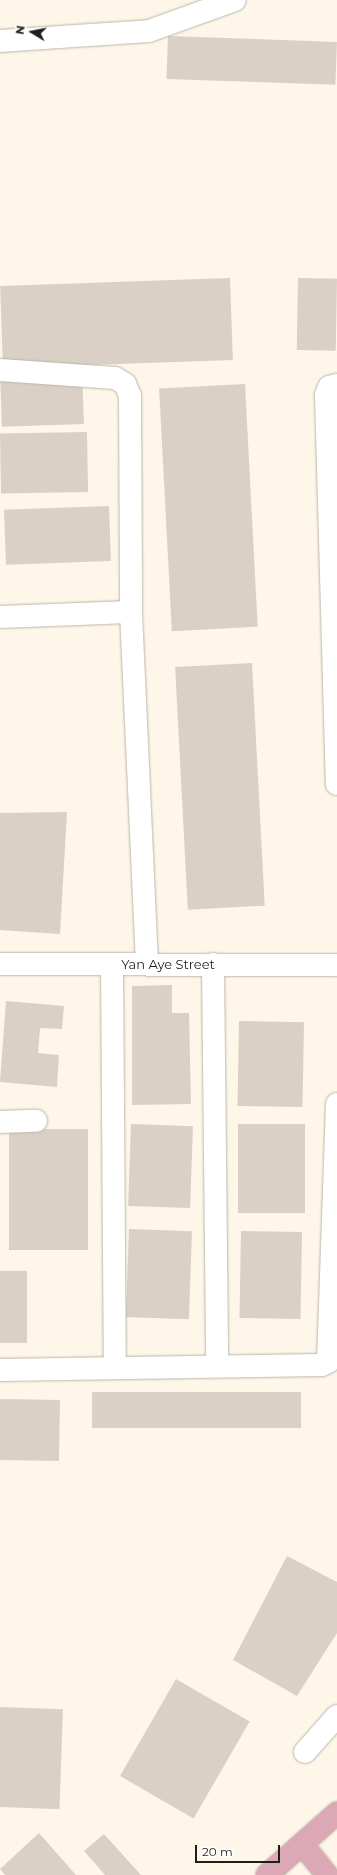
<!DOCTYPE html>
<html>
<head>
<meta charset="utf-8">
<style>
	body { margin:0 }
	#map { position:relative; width:337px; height:1875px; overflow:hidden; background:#fdf6e9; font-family:Montserrat,sans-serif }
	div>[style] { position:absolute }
	.building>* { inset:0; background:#dbd0c6; transform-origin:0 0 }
	.roads { filter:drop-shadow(0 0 1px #bdb6aa) drop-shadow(0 0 1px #bdb6aa) }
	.minor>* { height:22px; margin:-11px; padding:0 11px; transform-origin:11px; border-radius:11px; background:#fff }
	.major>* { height:22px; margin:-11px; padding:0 11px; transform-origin:11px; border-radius:11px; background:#dca8b5 }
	span { translate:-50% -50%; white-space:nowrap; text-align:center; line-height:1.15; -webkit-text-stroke:3px #fff; paint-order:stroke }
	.street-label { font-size:13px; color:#211e19 }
	.north { position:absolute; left:12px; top:12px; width:40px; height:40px; -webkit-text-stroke:3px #fff; paint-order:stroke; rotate:280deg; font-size:11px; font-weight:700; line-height:16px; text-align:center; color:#211e19 }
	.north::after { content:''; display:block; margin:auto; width:14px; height:18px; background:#211e19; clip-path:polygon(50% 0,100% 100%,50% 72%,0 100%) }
	.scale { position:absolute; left:195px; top:1845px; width:85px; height:18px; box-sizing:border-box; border:2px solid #211e19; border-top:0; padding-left:5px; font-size:12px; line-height:14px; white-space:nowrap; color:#211e19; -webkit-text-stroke:3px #fff; paint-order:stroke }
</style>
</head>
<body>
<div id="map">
	<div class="building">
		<i style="left:168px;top:36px;width:169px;height:43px;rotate:2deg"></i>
		<i style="left:230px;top:278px;width:82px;height:230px;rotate:88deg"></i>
		<i style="left:298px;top:278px;width:39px;height:72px;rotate:1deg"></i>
		<i style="left:82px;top:370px;width:54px;height:82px;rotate:88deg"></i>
		<i style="left:245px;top:384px;width:243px;height:86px;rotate:87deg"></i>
		<i style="left:87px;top:432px;width:60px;height:87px;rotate:89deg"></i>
		<i style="left:109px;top:506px;width:55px;height:105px;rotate:88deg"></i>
		<i style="left:252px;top:663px;width:243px;height:77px;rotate:87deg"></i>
		<i style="clip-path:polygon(67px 812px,60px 934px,0 930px,0 813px)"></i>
		<i style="clip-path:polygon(172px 985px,172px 1013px,189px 1013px,191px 1104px,132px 1105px,132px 986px)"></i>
		<i style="clip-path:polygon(6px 1001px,64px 1006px,62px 1029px,40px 1028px,38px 1053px,59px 1055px,57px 1087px,0 1082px)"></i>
		<i style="left:239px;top:1021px;width:65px;height:85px;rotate:1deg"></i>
		<i style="left:131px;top:1124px;width:62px;height:82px;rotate:2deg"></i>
		<i style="left:238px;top:1124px;width:67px;height:89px"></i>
		<i style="left:9px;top:1129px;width:79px;height:121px"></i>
		<i style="left:129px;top:1229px;width:63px;height:88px;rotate:2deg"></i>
		<i style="left:241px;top:1231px;width:61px;height:87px;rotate:1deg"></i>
		<i style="left:0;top:1271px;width:27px;height:72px"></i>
		<i style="left:301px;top:1392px;width:36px;height:209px;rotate:90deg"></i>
		<i style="left:0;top:1399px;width:60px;height:61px;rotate:1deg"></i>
		<i style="clip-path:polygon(287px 1556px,337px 1582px,337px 1633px,297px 1696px,233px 1660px)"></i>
		<i style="left:176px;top:1679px;width:85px;height:112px;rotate:30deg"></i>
		<i style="left:0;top:1707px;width:63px;height:100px;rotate:2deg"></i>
		<i style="clip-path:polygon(39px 1833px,76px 1875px,5px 1875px,0 1869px)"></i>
		<i style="clip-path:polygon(104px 1834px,141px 1875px,105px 1875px,84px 1851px)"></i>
	</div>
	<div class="roads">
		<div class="minor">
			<i style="left:0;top:41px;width:149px;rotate:-3.8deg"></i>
			<i style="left:149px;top:31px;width:91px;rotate:-19.8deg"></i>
			<i style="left:0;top:370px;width:115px;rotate:4deg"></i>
			<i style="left:115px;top:378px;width:12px;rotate:31deg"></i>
			<i style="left:125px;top:384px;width:13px;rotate:67deg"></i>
			<i style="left:130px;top:396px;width:216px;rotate:89.7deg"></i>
			<i style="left:131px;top:612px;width:352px;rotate:87.4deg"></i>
			<i style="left:337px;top:385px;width:8px;rotate:166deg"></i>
			<i style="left:329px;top:387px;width:9px;rotate:111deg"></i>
			<i style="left:326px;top:395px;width:389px;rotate:88.4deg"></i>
			<i style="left:0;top:617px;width:131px;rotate:-2.2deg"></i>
			<i style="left:0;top:964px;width:337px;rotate:0.2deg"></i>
			<i style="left:112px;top:964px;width:403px;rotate:89.6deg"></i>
			<i style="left:213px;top:964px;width:400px;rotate:89.4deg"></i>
			<i style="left:0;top:1122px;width:36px;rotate:-2deg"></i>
			<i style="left:0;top:1370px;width:322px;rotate:-0.9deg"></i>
			<i style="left:322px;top:1365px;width:7px;rotate:-27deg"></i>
			<i style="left:328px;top:1362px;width:258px;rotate:-88deg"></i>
			<i style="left:305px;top:1752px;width:48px;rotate:-48.4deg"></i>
		</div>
		<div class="major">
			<i style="left:302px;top:1844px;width:40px;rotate:51deg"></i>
			<i style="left:267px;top:1875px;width:94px;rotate:-41.5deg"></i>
		</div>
	</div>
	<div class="street-label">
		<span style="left:168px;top:964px">Yan Aye Street</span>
	</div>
	<div class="north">N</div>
	<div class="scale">20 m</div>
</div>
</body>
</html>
